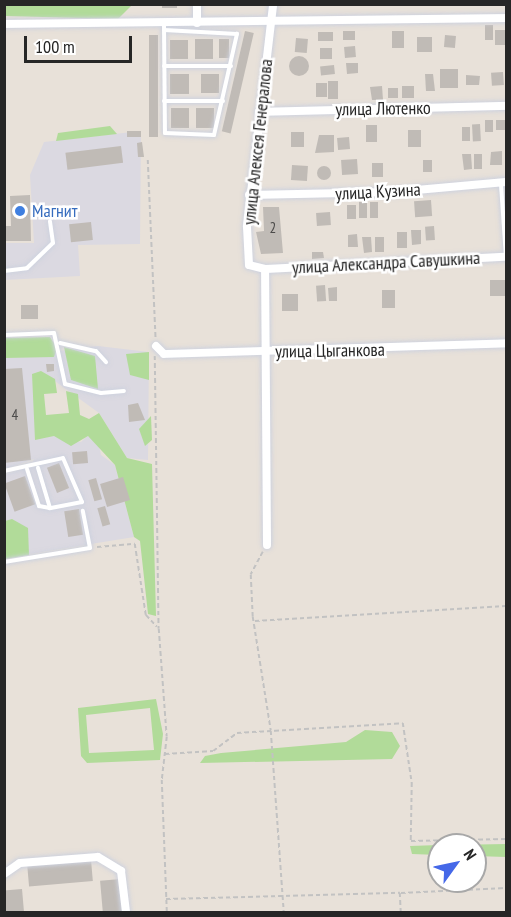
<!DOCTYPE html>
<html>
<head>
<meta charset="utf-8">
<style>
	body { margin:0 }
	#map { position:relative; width:511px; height:917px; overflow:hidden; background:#e8e1d9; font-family:"PT Sans Narrow",sans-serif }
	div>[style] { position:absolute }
	.industrial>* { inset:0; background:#dbd9e1 }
	.green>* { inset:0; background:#b1db99 }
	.building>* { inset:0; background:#c0bbb6; transform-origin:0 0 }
	.round { border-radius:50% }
	.path>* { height:1.5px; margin-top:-0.75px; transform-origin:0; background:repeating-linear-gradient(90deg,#c2c2c2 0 4.5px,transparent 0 7.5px) }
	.roads { filter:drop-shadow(0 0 2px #ced2de) drop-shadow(0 0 2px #ced2de) }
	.service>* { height:4px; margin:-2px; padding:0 2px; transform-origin:2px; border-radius:2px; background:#fff }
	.minor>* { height:8px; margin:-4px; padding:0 4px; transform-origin:4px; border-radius:4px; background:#fff }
	.dots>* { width:16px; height:16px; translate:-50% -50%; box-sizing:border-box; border:3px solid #fff; border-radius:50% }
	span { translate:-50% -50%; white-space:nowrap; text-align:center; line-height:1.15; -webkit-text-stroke:5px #fff; paint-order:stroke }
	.number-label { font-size:15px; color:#4c4b4a }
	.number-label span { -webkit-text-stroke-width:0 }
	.street-label { font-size:18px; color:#262626 }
	.shop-label { font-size:18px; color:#366cbe }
	.left { translate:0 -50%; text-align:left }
	.frame { position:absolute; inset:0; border:6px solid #262626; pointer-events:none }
	.north { position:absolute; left:427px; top:833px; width:60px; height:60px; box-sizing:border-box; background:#fff; border:2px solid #a8a8a8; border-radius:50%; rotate:57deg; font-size:16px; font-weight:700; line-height:24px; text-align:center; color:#262626 }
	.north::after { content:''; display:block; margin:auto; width:21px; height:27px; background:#4568e8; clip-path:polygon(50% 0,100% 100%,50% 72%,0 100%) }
	.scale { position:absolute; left:24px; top:36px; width:108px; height:27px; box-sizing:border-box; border:3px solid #262626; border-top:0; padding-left:8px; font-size:18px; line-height:21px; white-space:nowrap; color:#262626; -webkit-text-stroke:4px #fff; paint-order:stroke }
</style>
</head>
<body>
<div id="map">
	<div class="industrial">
		<i style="clip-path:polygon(141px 131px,140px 244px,78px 245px,80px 276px,5px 280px,5px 243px,34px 243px,30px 175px,44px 142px)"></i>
		<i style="clip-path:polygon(98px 346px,149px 352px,148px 460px,127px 458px,99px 413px,41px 371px,35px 439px,54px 436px,81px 442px,87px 436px,98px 441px,101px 455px,115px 465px,134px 537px,5px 558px,5px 475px,31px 466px,34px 459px,60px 450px,5px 469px,5px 358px)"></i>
	</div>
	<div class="green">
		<i style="clip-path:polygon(4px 5px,10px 4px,132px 5px,118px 19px,5px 16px)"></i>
		<i style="clip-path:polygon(110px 126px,117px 134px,56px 141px,58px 133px)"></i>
		<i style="clip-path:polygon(50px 337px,57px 348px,54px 357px,5px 358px,4px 338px)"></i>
		<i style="clip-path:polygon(64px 347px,95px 356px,98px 389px,71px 380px)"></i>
		<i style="clip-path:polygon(149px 352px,149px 380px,130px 375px,126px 354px)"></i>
		<i style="clip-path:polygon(41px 371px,55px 379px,57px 393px,44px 394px,46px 415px,69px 413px,66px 391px,78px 394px,80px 415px,89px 419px,99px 413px,127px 458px,152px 464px,156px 616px,148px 614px,140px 541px,134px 537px,115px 465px,88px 436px,71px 446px,54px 436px,35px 440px,32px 374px)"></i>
		<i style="clip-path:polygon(151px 416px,152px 440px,145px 446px,139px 429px)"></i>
		<i style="clip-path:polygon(12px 519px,28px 528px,29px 555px,5px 559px,5px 521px)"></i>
		<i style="clip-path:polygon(evenodd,156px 699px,163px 734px,160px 760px,87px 763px,81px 756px,78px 708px,156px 699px,150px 708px,154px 750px,89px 753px,86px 715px,150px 708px)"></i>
		<i style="clip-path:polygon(365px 730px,392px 732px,400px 746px,392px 759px,200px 763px,205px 756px,221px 753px,346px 742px)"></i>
		<i style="clip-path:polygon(506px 844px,506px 857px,475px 856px,475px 845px,451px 845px)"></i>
		<i style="clip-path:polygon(439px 845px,439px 855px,412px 854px,410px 846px)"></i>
	</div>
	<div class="building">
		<i style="left:162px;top:4px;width:15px;height:4px"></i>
		<i style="left:485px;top:25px;width:8px;height:15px"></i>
		<i style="left:495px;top:30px;width:11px;height:15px"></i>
		<i style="left:245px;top:31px;width:9px;height:103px;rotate:13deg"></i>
		<i style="left:343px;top:31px;width:12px;height:9px"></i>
		<i style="left:392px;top:31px;width:12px;height:17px"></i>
		<i style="left:318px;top:32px;width:15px;height:9px"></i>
		<i style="left:149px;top:35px;width:9px;height:102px"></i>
		<i style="left:445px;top:35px;width:11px;height:12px;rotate:5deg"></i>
		<i style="left:417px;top:37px;width:15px;height:15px"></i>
		<i style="left:296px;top:38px;width:12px;height:14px;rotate:5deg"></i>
		<i style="left:195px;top:39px;width:18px;height:20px"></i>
		<i style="left:219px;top:39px;width:10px;height:19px"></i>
		<i style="left:170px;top:40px;width:18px;height:19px"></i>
		<i style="left:355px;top:46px;width:11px;height:11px;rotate:85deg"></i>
		<i style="left:320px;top:48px;width:12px;height:11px"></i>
		<i class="round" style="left:289px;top:56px;width:20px;height:20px"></i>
		<i style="clip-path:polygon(346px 63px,358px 63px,358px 73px,347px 74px)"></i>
		<i style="left:334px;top:65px;width:9px;height:14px;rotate:84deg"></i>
		<i style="left:440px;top:69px;width:18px;height:19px"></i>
		<i style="left:503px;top:72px;width:13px;height:12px;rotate:86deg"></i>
		<i style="left:170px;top:74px;width:19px;height:20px"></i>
		<i style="left:201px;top:74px;width:18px;height:19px"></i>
		<i style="clip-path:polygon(425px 74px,433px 74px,435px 91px,426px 91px)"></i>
		<i style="clip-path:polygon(466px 75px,480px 76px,479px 85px,466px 85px)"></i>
		<i style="left:328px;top:81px;width:10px;height:18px"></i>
		<i style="left:316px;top:83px;width:11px;height:14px"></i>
		<i style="clip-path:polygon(382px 86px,383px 100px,372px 100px,370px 87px)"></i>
		<i style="left:402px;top:86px;width:12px;height:12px"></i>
		<i style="left:388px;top:88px;width:10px;height:10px"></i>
		<i style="left:171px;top:108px;width:18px;height:20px"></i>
		<i style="left:196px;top:108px;width:18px;height:20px"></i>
		<i style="left:485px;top:120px;width:8px;height:12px"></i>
		<i style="left:496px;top:120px;width:10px;height:10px"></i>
		<i style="left:480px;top:124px;width:17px;height:8px;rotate:87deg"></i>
		<i style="left:366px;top:125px;width:11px;height:17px"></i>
		<i style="left:462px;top:127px;width:8px;height:14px"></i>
		<i style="left:408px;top:130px;width:13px;height:17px"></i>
		<i style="left:141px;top:131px;width:6px;height:14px;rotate:90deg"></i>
		<i style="left:291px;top:132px;width:13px;height:15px"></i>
		<i style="clip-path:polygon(319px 135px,334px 135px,334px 152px,315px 153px)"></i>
		<i style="left:349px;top:137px;width:12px;height:12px;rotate:85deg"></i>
		<i style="clip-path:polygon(142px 142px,144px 157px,138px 157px,137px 143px)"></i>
		<i style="left:121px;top:146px;width:17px;height:56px;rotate:83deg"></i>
		<i style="clip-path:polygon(502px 151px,502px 165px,490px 165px,491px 152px)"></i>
		<i style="clip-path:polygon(462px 154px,471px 154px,472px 169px,464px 170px)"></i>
		<i style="left:474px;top:154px;width:8px;height:15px"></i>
		<i style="left:357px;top:159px;width:15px;height:16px;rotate:86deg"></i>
		<i style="left:423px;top:160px;width:9px;height:12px"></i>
		<i style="left:372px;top:163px;width:11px;height:14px"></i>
		<i style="left:292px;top:165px;width:16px;height:15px;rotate:4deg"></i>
		<i class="round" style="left:317px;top:166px;width:14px;height:14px"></i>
		<i style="clip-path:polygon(30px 195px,31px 241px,4px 241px,4px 226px,11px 226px,10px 196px)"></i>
		<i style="left:431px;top:200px;width:16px;height:17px;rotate:86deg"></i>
		<i style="left:359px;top:202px;width:8px;height:16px"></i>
		<i style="left:370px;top:202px;width:8px;height:16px"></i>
		<i style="left:347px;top:205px;width:9px;height:14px"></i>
		<i style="clip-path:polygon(263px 207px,279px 207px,283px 253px,261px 254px,256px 232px,264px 231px)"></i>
		<i style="left:330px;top:212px;width:13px;height:14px;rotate:86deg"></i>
		<i style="left:91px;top:222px;width:18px;height:22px;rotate:84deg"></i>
		<i style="left:434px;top:226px;width:14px;height:9px;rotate:86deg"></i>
		<i style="clip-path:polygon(411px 230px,421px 230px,421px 244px,412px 245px)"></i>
		<i style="left:397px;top:232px;width:10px;height:16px"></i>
		<i style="clip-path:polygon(357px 234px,358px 247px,348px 247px,348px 235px)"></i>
		<i style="clip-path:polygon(362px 237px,371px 237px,372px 252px,364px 253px)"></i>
		<i style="left:375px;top:237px;width:9px;height:15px"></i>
		<i style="clip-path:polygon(312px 252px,323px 252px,324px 258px,312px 259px)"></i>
		<i style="left:490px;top:280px;width:16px;height:16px"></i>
		<i style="left:325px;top:285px;width:16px;height:9px;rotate:86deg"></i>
		<i style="clip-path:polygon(337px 287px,337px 301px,329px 301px,328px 288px)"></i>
		<i style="left:382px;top:290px;width:13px;height:18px"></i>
		<i style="left:282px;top:294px;width:16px;height:17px"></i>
		<i style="left:21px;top:305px;width:17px;height:14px"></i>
		<i style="clip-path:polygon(46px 364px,54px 364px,54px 371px,47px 372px)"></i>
		<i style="clip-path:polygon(22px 368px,31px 460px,4px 463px,4px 369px)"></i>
		<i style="clip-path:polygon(138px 403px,145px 420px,129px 422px,128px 405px)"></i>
		<i style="left:87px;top:451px;width:12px;height:15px;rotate:85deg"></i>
		<i style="left:59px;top:463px;width:27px;height:13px;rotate:68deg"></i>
		<i style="left:25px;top:476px;width:30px;height:22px;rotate:70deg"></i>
		<i style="left:123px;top:477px;width:24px;height:24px;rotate:73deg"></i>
		<i style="left:96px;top:478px;width:22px;height:8px;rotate:74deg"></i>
		<i style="left:105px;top:506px;width:19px;height:8px;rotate:74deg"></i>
		<i style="left:79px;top:509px;width:26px;height:15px;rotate:81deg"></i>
		<i style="left:91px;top:860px;width:21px;height:64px;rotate:85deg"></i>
		<i style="left:121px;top:879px;width:33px;height:21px;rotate:85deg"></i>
		<i style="left:22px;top:889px;width:23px;height:18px;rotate:85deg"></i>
	</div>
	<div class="path">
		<i style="left:148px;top:160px;width:180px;rotate:87.5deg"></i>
		<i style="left:155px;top:356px;width:273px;rotate:89.2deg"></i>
		<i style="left:159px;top:629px;width:108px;rotate:85.8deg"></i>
		<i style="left:167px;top:737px;width:43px;rotate:96.6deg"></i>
		<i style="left:162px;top:780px;width:132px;rotate:87.8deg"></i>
		<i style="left:97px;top:547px;width:38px;rotate:-5deg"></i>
		<i style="left:135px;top:544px;width:72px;rotate:81.2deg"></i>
		<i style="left:146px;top:615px;width:16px;rotate:47deg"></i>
		<i style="left:263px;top:552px;width:26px;rotate:118deg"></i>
		<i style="left:251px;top:575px;width:42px;rotate:87.3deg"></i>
		<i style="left:253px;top:617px;width:115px;rotate:81deg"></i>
		<i style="left:271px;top:731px;width:181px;rotate:85.9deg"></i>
		<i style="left:255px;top:621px;width:251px;rotate:-3.4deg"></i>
		<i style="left:165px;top:754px;width:48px;rotate:-3.6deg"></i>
		<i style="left:213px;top:751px;width:30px;rotate:-37deg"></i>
		<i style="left:237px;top:733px;width:166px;rotate:-3.4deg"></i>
		<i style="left:403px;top:723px;width:61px;rotate:81.5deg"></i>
		<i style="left:412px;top:783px;width:58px;rotate:91deg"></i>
		<i style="left:411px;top:841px;width:95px;rotate:-1.2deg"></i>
		<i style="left:401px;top:893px;width:105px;rotate:-2.7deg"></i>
		<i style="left:166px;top:899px;width:234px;rotate:-1.5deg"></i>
		<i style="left:400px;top:893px;width:19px;rotate:87deg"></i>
	</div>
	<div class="roads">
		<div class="service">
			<i style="left:164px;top:24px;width:109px;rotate:89.5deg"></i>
			<i style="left:165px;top:133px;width:49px;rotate:2.3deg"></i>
			<i style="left:214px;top:135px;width:104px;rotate:-77.2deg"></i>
			<i style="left:237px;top:34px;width:73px;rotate:-176.9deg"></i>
			<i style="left:164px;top:66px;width:67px"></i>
			<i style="left:164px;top:101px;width:59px"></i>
			<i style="left:501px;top:184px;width:73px;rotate:86.1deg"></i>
			<i style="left:4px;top:271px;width:23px;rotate:-7deg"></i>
			<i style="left:27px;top:268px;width:36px;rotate:-44deg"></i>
			<i style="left:53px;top:243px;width:22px;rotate:-98deg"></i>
			<i style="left:4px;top:335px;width:50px;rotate:-2.3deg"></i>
			<i style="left:54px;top:333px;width:52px;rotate:77.8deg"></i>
			<i style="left:65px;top:384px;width:37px;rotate:14deg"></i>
			<i style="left:101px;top:393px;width:23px;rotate:-5deg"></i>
			<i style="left:60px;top:343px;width:37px;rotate:13deg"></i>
			<i style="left:96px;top:351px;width:15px;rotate:48deg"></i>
			<i style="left:27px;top:469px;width:39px;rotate:72deg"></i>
			<i style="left:39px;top:506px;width:11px;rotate:10deg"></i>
			<i style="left:4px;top:471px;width:60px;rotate:-12.4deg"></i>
			<i style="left:63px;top:458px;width:48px;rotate:66.6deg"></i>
			<i style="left:82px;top:502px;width:33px;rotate:169deg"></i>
			<i style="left:50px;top:508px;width:42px;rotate:-106.7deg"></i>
			<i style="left:4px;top:562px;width:87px;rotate:-9.2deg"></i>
			<i style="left:90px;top:548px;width:38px;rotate:-101deg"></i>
		</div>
		<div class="minor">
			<i style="left:197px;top:4px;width:19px;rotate:90deg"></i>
			<i style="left:4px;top:24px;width:502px;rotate:-0.68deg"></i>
			<i style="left:259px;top:112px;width:247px;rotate:-1.4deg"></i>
			<i style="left:249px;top:195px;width:145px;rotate:-1.2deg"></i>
			<i style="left:394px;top:192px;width:112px;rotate:-5.1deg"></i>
			<i style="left:265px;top:269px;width:241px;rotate:-2.9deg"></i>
			<i style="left:156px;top:346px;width:11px;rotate:45deg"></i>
			<i style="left:164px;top:354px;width:342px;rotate:-1.8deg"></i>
			<i style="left:267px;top:545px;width:276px;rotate:-90.4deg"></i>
			<i style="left:265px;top:269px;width:16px;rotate:-166deg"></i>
			<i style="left:249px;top:265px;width:38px;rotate:-93deg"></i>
			<i style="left:247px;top:227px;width:225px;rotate:-83.3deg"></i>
			<i style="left:4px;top:874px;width:19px;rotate:-35deg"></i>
			<i style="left:20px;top:863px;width:78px;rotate:-4.4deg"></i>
			<i style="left:98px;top:857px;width:27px;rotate:31deg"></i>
			<i style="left:121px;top:871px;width:41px;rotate:83deg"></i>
		</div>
	</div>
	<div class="dots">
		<i style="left:20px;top:211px;background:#3f7fe0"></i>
	</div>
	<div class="number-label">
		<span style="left:273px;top:228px">2</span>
		<span style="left:15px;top:415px">4</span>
	</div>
	<div class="street-label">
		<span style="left:383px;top:109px;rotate:-1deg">улица Лютенко</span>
		<span style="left:258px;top:142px;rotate:-84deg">улица Алексея Генералова</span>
		<span style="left:378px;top:192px;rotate:-3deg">улица Кузина</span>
		<span style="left:386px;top:263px;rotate:-3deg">улица Александра Савушкина</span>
		<span style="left:330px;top:351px;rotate:-1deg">улица Цыганкова</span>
	</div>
	<div class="shop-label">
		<span class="left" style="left:32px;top:211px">Магнит</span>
	</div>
	<div class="frame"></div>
	<div class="north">N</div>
	<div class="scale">100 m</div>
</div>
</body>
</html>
